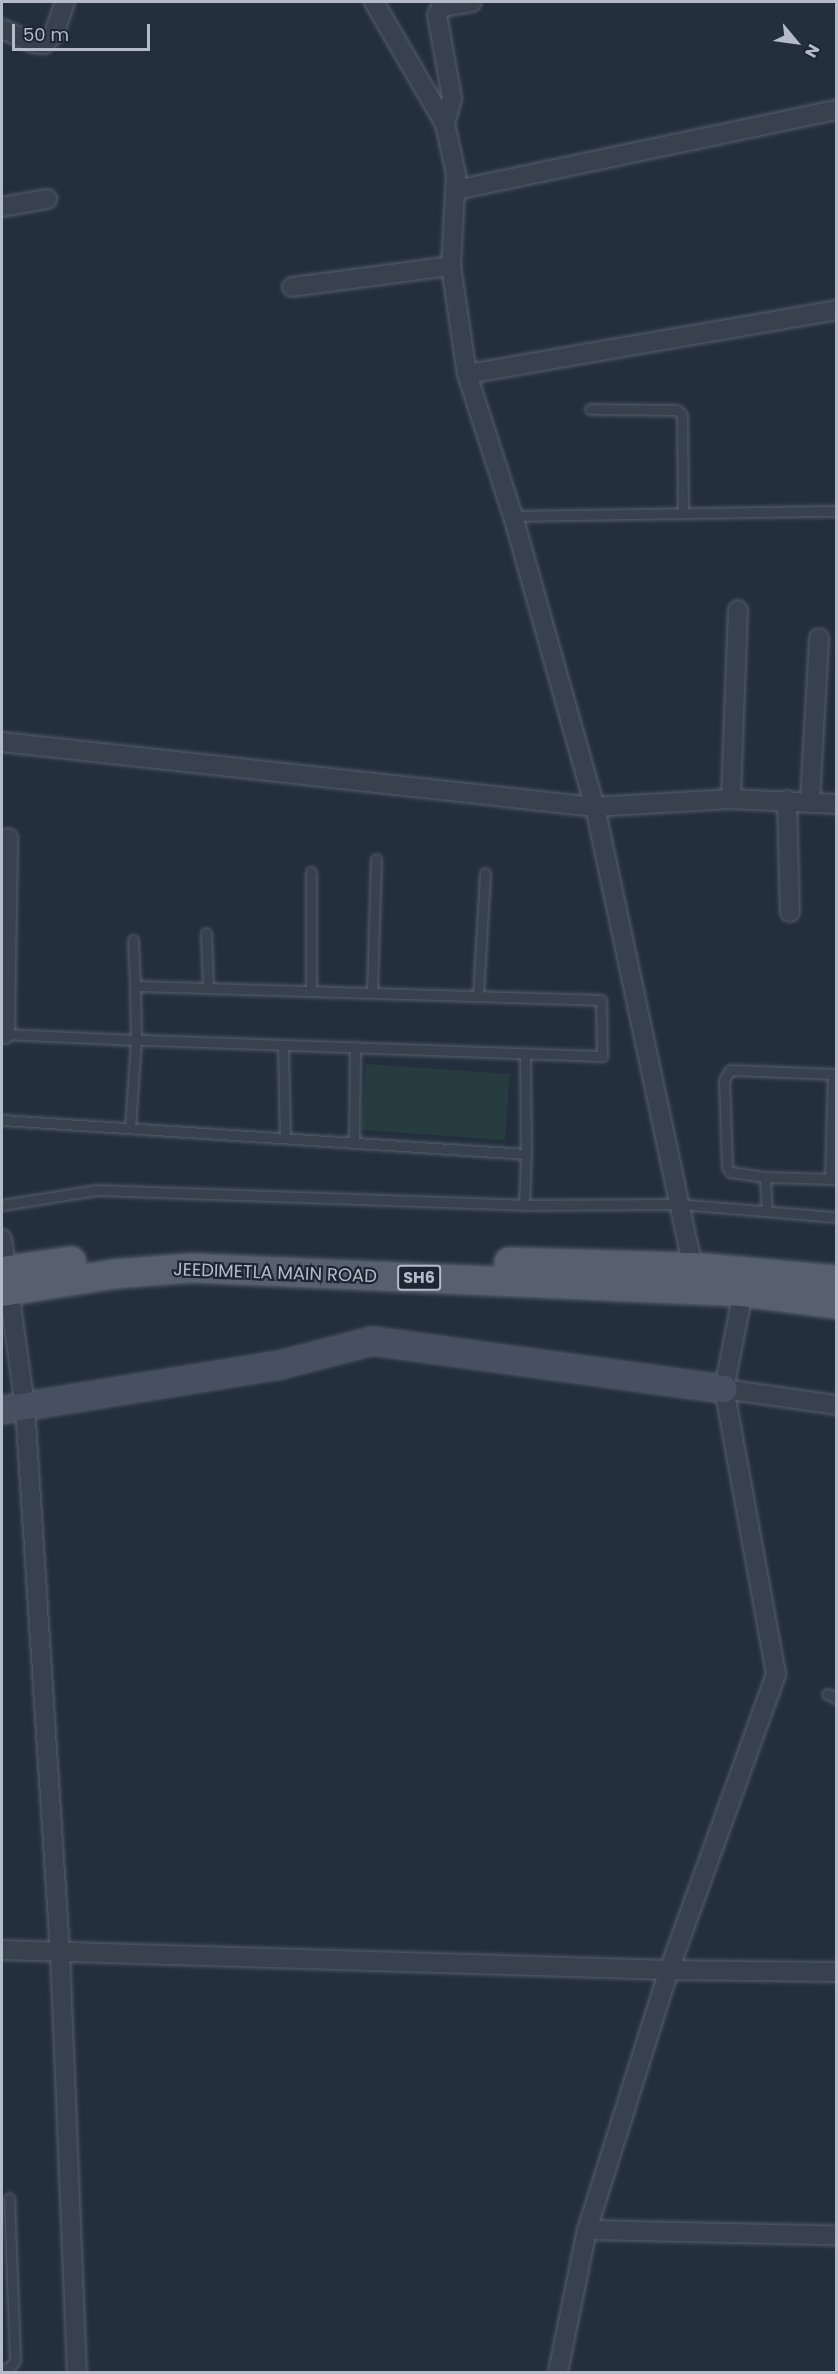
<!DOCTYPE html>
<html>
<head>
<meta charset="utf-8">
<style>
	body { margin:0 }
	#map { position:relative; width:838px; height:2374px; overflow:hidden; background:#242f3e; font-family:Poppins,sans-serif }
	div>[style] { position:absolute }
	.green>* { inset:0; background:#263c3f; transform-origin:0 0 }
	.roads { filter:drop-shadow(0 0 2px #565f6c) drop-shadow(0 0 2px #565f6c) }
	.lane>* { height:9px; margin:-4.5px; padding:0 4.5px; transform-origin:4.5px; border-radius:4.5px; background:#38414e }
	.street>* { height:18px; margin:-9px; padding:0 9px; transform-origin:9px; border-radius:9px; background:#38414e }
	.secondary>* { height:26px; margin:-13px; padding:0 13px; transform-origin:13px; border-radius:13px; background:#465061 }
	.primary>* { height:28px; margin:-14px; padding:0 14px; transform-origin:14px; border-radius:14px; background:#56606e }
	span { translate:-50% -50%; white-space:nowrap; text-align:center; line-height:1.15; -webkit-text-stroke:4.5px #1d2633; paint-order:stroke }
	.shield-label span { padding:2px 4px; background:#1d2633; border:2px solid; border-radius:4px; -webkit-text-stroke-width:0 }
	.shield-label { font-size:16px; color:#b4bcc9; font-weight:700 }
	.street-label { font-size:18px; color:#b4bcc9 }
	.frame { position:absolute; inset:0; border:3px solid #b4bcc9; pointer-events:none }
	.north { position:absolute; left:766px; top:12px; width:60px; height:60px; -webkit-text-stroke:4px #1d2633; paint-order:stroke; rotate:119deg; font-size:16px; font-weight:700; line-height:24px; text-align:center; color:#b4bcc9 }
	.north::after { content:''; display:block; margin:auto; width:21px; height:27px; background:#b4bcc9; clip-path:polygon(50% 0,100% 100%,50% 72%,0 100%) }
	.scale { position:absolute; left:12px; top:24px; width:138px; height:27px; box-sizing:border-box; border:3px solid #b4bcc9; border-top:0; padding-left:8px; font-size:18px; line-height:21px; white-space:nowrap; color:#b4bcc9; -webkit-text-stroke:4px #1d2633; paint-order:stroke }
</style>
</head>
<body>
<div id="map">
	<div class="green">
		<i style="left:366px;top:1064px;width:144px;height:66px;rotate:4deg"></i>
	</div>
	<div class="roads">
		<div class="lane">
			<i style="left:590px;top:409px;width:87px;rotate:0.7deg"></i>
			<i style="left:677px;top:410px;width:7px;rotate:45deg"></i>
			<i style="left:682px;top:415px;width:98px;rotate:89.4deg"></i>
			<i style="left:513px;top:516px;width:323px;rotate:-0.9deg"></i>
			<i style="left:311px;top:872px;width:119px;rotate:90deg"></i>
			<i style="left:206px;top:933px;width:55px;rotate:87.9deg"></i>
			<i style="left:133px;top:940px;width:46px;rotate:87.5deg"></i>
			<i style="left:135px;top:986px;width:466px;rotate:1.7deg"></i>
			<i style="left:601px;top:1000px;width:56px;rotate:89deg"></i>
			<i style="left:602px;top:1056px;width:466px;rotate:-178deg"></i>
			<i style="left:136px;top:1040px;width:54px;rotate:-91.1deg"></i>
			<i style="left:372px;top:993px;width:134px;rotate:-88.3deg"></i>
			<i style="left:478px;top:996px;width:123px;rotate:-86.7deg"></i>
			<i style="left:4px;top:1034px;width:132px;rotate:2.6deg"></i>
			<i style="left:136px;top:1040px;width:88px;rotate:93.9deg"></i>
			<i style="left:283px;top:1045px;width:93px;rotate:88.8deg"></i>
			<i style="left:836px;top:1074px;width:106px;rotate:-177.8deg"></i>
			<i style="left:730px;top:1070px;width:12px;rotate:121deg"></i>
			<i style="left:724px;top:1080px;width:87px;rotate:88deg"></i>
			<i style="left:727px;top:1167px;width:6px;rotate:59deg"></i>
			<i style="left:730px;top:1172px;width:35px;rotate:8deg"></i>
			<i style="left:765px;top:1177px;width:71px;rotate:1.6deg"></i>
			<i style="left:2px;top:1120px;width:525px;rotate:3.71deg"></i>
			<i style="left:526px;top:1154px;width:101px;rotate:-90.6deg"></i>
			<i style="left:354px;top:1142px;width:95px;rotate:-89.4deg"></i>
			<i style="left:765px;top:1177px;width:33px;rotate:87deg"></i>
			<i style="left:830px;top:1179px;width:105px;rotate:-88.4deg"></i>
			<i style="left:2px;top:1205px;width:96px;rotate:-9deg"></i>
			<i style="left:97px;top:1190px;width:427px;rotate:2deg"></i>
			<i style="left:524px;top:1205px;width:154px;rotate:-0.4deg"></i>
			<i style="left:678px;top:1204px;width:159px;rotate:4.7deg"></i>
			<i style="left:524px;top:1205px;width:51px;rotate:-87.8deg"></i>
			<i style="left:827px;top:1694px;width:10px;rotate:24deg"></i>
			<i style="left:2px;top:2371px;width:10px;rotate:-29deg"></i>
			<i style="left:11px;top:2366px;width:7px;rotate:-56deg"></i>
			<i style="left:15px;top:2360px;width:162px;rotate:-92.1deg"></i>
		</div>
		<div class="street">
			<i style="left:374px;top:2px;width:141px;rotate:59.8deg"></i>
			<i style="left:445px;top:124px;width:51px;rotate:77.6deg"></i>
			<i style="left:456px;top:174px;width:92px;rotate:93.1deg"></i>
			<i style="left:451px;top:266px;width:109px;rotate:81.6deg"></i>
			<i style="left:467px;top:374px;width:149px;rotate:72.1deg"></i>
			<i style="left:513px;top:516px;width:302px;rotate:74.3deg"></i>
			<i style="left:595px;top:807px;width:470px;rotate:78deg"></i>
			<i style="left:2px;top:29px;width:34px;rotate:24deg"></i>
			<i style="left:33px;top:43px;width:11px;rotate:5deg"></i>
			<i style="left:44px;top:44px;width:14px;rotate:-45deg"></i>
			<i style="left:54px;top:34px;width:34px;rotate:-71deg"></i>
			<i style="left:445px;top:124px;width:27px;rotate:-75deg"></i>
			<i style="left:452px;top:98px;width:84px;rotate:-100.2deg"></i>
			<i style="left:437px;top:15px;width:9px;rotate:-63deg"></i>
			<i style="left:441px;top:7px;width:31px;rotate:-9deg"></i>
			<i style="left:456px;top:190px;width:388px;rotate:-11.9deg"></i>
			<i style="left:2px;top:207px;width:46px;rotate:-10.1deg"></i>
			<i style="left:292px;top:287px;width:160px;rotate:-7.5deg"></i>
			<i style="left:467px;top:374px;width:375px;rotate:-9.8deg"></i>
			<i style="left:2px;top:742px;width:597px;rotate:6.26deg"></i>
			<i style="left:595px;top:807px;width:136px;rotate:-3.4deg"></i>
			<i style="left:731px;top:799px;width:105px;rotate:2.7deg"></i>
			<i style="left:731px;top:799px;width:189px;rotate:-87.9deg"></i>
			<i style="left:787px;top:800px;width:112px;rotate:88.5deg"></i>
			<i style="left:810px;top:801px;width:163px;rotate:-86.8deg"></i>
			<i style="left:5px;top:1034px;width:196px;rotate:-89.1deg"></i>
			<i style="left:2px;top:1239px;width:169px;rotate:82.2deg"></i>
			<i style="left:25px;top:1406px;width:546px;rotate:86.33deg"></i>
			<i style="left:60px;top:1951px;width:421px;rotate:87.7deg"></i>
			<i style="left:724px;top:1389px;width:113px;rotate:8.1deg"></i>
			<i style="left:2px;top:1950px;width:667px;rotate:1.72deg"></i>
			<i style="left:669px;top:1970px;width:167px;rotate:0.7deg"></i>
			<i style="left:587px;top:2230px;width:249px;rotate:1.2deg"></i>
			<i style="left:558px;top:2372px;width:145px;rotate:-78.5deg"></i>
			<i style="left:587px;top:2230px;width:273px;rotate:-72.5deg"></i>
			<i style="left:669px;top:1970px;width:315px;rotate:-70.1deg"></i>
			<i style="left:776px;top:1674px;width:290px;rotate:-100.3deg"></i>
			<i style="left:724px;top:1389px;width:99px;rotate:-78.9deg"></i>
		</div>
		<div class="secondary">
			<i style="left:2px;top:1410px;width:282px;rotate:-9.2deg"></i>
			<i style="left:280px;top:1365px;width:95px;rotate:-14.6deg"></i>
			<i style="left:372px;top:1341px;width:355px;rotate:7.8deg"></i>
		</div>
		<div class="primary">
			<i style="left:509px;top:1262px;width:184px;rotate:1.6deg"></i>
			<i style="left:693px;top:1267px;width:144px;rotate:5.2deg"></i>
			<i style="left:2px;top:1271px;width:70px;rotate:-8.2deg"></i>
			<i style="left:2px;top:1292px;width:113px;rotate:-9.1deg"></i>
			<i style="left:114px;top:1274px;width:77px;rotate:-4.5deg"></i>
			<i style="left:191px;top:1268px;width:553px;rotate:2.49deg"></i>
			<i style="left:743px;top:1292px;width:94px;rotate:7.4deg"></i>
		</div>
	</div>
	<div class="shield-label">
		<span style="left:419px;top:1278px">SH6</span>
	</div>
	<div class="street-label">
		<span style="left:275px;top:1273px;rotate:2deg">JEEDIMETLA MAIN ROAD</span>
	</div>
	<div class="frame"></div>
	<div class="north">N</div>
	<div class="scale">50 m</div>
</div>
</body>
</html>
